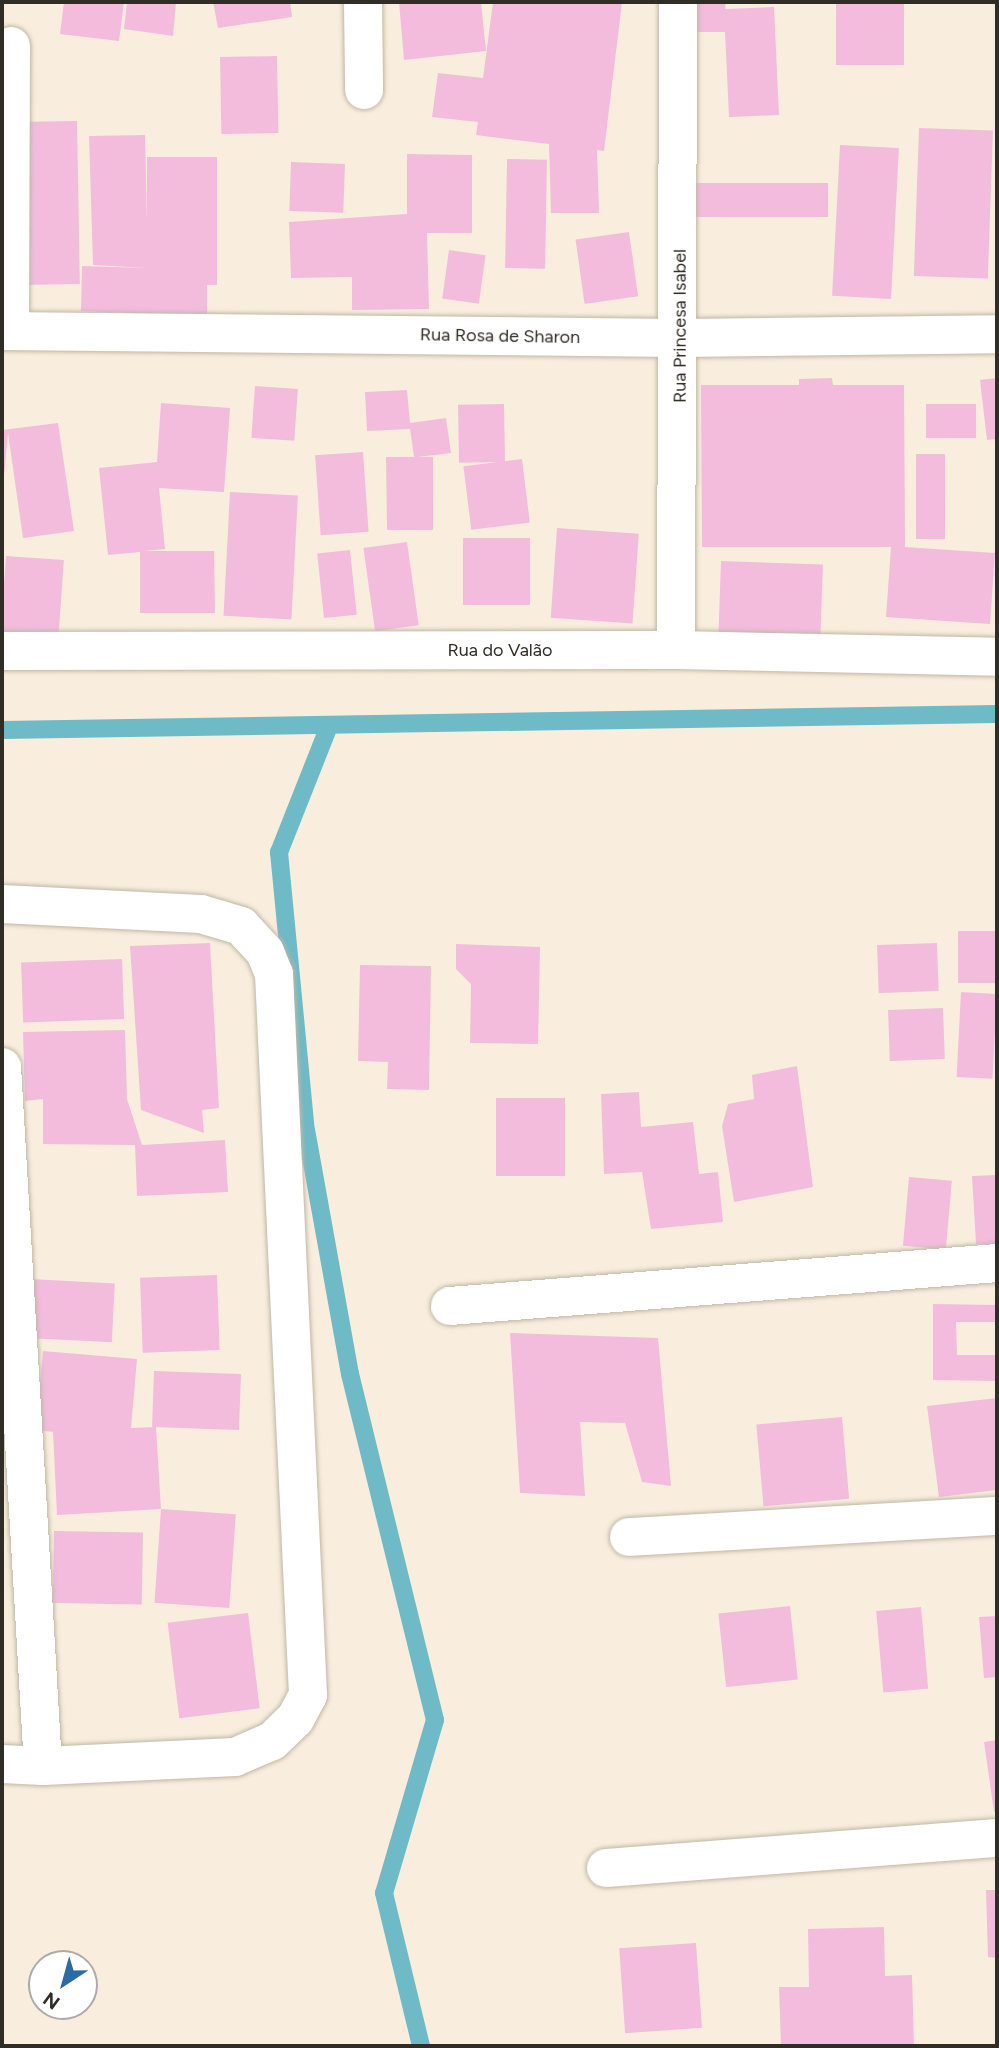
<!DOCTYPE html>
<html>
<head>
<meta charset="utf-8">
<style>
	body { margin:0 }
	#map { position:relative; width:999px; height:2048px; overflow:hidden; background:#f9eedd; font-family:Figtree,sans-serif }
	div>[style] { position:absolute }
	.stream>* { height:18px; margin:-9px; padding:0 9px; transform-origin:9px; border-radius:9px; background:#6ebac6 }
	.building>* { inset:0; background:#f3bcdd; transform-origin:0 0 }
	.roads { filter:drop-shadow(0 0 2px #c0b7a6) drop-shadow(0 0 2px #c0b7a6) }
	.street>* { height:38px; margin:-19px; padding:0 19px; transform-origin:19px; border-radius:19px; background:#fff }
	span { translate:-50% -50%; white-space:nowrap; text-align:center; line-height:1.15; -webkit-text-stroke:5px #fff; paint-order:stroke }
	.street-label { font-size:18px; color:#302c26 }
	.frame { position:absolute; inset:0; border:4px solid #302c26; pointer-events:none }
	.north { position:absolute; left:28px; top:1950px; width:70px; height:70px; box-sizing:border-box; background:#fff; border:2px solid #acaba8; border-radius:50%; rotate:216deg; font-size:19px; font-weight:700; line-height:28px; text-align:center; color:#302c26 }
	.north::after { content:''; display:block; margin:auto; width:24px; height:32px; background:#2b6ba1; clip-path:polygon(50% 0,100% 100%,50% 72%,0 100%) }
</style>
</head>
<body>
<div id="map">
	<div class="stream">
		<i style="left:329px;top:726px;width:136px;rotate:111.6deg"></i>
		<i style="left:279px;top:852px;width:273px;rotate:84.5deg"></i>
		<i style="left:305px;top:1124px;width:254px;rotate:79.8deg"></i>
		<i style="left:350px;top:1374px;width:356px;rotate:76.2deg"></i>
		<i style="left:435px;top:1720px;width:180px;rotate:106.4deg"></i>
		<i style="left:384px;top:1893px;width:157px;rotate:76.4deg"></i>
		<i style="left:2px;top:730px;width:995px;rotate:-0.92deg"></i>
	</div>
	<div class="building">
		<i style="clip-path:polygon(64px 2px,124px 2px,119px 41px,60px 34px)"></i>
		<i style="clip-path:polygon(127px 2px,176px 2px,173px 36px,124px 29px)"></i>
		<i style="clip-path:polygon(213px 2px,290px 2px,292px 17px,218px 28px)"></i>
		<i style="clip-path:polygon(399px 2px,481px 2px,486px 51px,404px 60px)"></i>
		<i style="clip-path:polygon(493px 2px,622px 2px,604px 151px,597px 150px,599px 213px,551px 213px,549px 144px,476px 135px,478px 122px,432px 117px,438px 73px,483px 78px)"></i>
		<i style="clip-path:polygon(692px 2px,726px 2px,725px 9px,774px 7px,779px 115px,729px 117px,725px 32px,692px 32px)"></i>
		<i style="left:836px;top:2px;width:68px;height:63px"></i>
		<i style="left:277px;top:56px;width:77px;height:57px;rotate:89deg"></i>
		<i style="left:77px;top:121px;width:163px;height:64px;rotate:89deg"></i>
		<i style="left:919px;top:128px;width:74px;height:148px;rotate:2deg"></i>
		<i style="clip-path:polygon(145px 135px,147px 222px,147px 157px,217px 157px,217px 285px,207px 285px,207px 316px,81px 311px,82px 266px,147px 268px,93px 265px,89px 136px)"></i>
		<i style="left:840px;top:145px;width:59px;height:151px;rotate:3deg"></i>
		<i style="clip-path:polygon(407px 154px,472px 155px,472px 233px,427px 233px,429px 309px,352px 310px,352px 277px,291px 278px,289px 222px,407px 214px)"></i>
		<i style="left:507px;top:159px;width:40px;height:109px;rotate:1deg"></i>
		<i style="left:291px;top:162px;width:54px;height:49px;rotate:2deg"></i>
		<i style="left:692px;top:183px;width:136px;height:34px"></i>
		<i style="left:629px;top:232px;width:65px;height:54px;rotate:82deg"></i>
		<i style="left:449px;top:250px;width:37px;height:49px;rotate:8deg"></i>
		<i style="clip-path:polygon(832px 378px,833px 385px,904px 385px,905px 547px,995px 553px,990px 624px,886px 617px,891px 547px,702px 547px,701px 385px,799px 385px,799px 379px)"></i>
		<i style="clip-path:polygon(997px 378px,997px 439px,987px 440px,980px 380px)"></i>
		<i style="left:255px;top:386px;width:43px;height:52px;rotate:4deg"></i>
		<i style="clip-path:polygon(407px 390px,410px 423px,446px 418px,451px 453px,418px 457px,433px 457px,433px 530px,387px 530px,386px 457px,414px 457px,410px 429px,367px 431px,365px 392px)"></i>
		<i style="clip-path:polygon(161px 403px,230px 408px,224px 492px,159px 488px,165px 549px,144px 551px,214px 551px,215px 613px,140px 613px,140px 552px,108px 555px,99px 468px,157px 462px)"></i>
		<i style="left:504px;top:404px;width:58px;height:46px;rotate:89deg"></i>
		<i style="left:926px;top:404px;width:50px;height:34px"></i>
		<i style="clip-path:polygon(58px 423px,74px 531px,23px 538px,8px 433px,2px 498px,2px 430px)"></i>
		<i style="left:363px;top:452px;width:80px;height:48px;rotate:86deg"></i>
		<i style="left:916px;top:454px;width:29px;height:85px"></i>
		<i style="left:522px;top:459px;width:64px;height:59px;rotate:83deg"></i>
		<i style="left:230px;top:492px;width:68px;height:124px;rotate:3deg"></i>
		<i style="left:557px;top:528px;width:82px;height:90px;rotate:4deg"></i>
		<i style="left:530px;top:538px;width:67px;height:67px;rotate:90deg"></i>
		<i style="left:407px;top:542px;width:84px;height:44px;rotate:82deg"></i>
		<i style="left:350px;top:550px;width:65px;height:33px;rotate:84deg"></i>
		<i style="left:6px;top:556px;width:58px;height:76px;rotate:4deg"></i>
		<i style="left:721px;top:561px;width:102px;height:75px;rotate:2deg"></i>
		<i style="left:997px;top:931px;width:52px;height:39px;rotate:90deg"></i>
		<i style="clip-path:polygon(210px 943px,219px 1108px,202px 1110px,204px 1133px,141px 1110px,130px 946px)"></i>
		<i style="left:937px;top:943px;width:48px;height:60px;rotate:88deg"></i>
		<i style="clip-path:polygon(456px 944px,540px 947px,538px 1044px,470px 1043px,471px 984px,456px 969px)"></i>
		<i style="left:122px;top:959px;width:60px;height:101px;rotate:88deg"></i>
		<i style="clip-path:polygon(360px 965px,431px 966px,429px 1090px,387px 1089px,388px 1062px,358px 1061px)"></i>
		<i style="left:961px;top:992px;width:36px;height:85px;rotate:3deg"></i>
		<i style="left:943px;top:1008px;width:51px;height:55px;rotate:88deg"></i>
		<i style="clip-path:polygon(125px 1030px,127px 1099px,142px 1145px,225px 1140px,228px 1192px,137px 1196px,135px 1145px,43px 1144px,43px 1099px,25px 1101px,23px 1032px)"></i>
		<i style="clip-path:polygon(797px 1066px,813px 1187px,734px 1202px,722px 1126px,728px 1104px,754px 1099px,752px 1075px)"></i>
		<i style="clip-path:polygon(639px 1092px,641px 1127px,693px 1122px,699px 1174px,718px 1172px,723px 1222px,651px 1229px,642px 1172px,604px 1174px,601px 1094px)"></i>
		<i style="left:496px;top:1098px;width:69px;height:78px"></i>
		<i style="clip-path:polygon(997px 1175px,997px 1244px,976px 1244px,972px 1176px)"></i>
		<i style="left:909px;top:1177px;width:43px;height:69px;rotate:5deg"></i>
		<i style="left:217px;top:1275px;width:75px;height:77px;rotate:88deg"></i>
		<i style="left:31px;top:1279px;width:84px;height:59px;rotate:3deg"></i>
		<i style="clip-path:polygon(933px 1304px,997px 1305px,997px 1322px,956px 1322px,957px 1355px,997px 1355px,997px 1381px,933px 1380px)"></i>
		<i style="clip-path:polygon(510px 1333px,658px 1338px,671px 1486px,642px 1482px,625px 1423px,580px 1422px,585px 1496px,520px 1493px)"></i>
		<i style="clip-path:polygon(43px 1351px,137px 1359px,131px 1428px,156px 1427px,161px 1509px,57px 1515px,53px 1432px,36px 1430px)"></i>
		<i style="left:154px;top:1371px;width:87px;height:56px;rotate:2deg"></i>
		<i style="clip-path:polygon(997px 1398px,997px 1490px,939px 1497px,927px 1406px)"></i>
		<i style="left:842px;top:1417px;width:82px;height:86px;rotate:85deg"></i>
		<i style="left:161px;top:1509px;width:75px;height:94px;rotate:4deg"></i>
		<i style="left:54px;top:1531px;width:89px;height:72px;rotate:1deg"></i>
		<i style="left:790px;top:1606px;width:74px;height:72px;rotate:84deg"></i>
		<i style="left:921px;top:1607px;width:82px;height:45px;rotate:85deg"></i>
		<i style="left:248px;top:1613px;width:96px;height:81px;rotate:83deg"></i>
		<i style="clip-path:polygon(997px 1616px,997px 1677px,984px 1678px,979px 1617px)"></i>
		<i style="clip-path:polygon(997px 1740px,997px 1811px,994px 1812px,984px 1742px)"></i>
		<i style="clip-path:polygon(986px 1890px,997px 1890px,997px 1958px,988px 1957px)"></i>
		<i style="clip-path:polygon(884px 1927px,885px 1976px,912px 1975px,914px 2046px,781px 2046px,779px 1987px,809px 1987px,808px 1929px)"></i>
		<i style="left:696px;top:1943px;width:85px;height:77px;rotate:86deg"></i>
	</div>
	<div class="roads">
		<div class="street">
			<i style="left:363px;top:2px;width:88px;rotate:89.3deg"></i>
			<i style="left:2px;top:331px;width:678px;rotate:0.59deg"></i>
			<i style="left:680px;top:338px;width:317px;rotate:-0.7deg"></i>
			<i style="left:10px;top:331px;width:285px;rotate:-89.8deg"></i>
			<i style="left:676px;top:650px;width:648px;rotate:-89.82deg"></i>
			<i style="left:2px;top:651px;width:674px;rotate:-0.09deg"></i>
			<i style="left:676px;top:650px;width:321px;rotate:1.2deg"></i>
			<i style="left:2px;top:904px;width:199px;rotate:2.9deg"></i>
			<i style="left:201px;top:914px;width:42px;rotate:16.7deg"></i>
			<i style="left:241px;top:926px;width:35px;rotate:47deg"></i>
			<i style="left:265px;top:952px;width:24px;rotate:68deg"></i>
			<i style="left:274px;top:974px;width:722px;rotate:87.3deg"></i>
			<i style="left:308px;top:1695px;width:27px;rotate:118deg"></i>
			<i style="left:295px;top:1719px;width:32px;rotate:136deg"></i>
			<i style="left:272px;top:1741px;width:40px;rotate:156.6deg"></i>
			<i style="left:235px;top:1757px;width:192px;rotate:177.3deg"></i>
			<i style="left:43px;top:1766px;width:41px;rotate:-177.2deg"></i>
			<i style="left:2px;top:1067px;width:700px;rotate:86.64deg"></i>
			<i style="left:450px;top:1306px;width:549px;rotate:-4.49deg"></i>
			<i style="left:629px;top:1537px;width:369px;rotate:-3.3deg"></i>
			<i style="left:606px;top:1868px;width:392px;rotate:-4.4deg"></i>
		</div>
	</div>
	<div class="street-label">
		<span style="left:680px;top:326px;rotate:-90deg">Rua Princesa Isabel</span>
		<span style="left:500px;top:336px;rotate:1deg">Rua Rosa de Sharon</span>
		<span style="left:500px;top:650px">Rua do Valão</span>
	</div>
	<div class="frame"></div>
	<div class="north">N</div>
</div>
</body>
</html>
